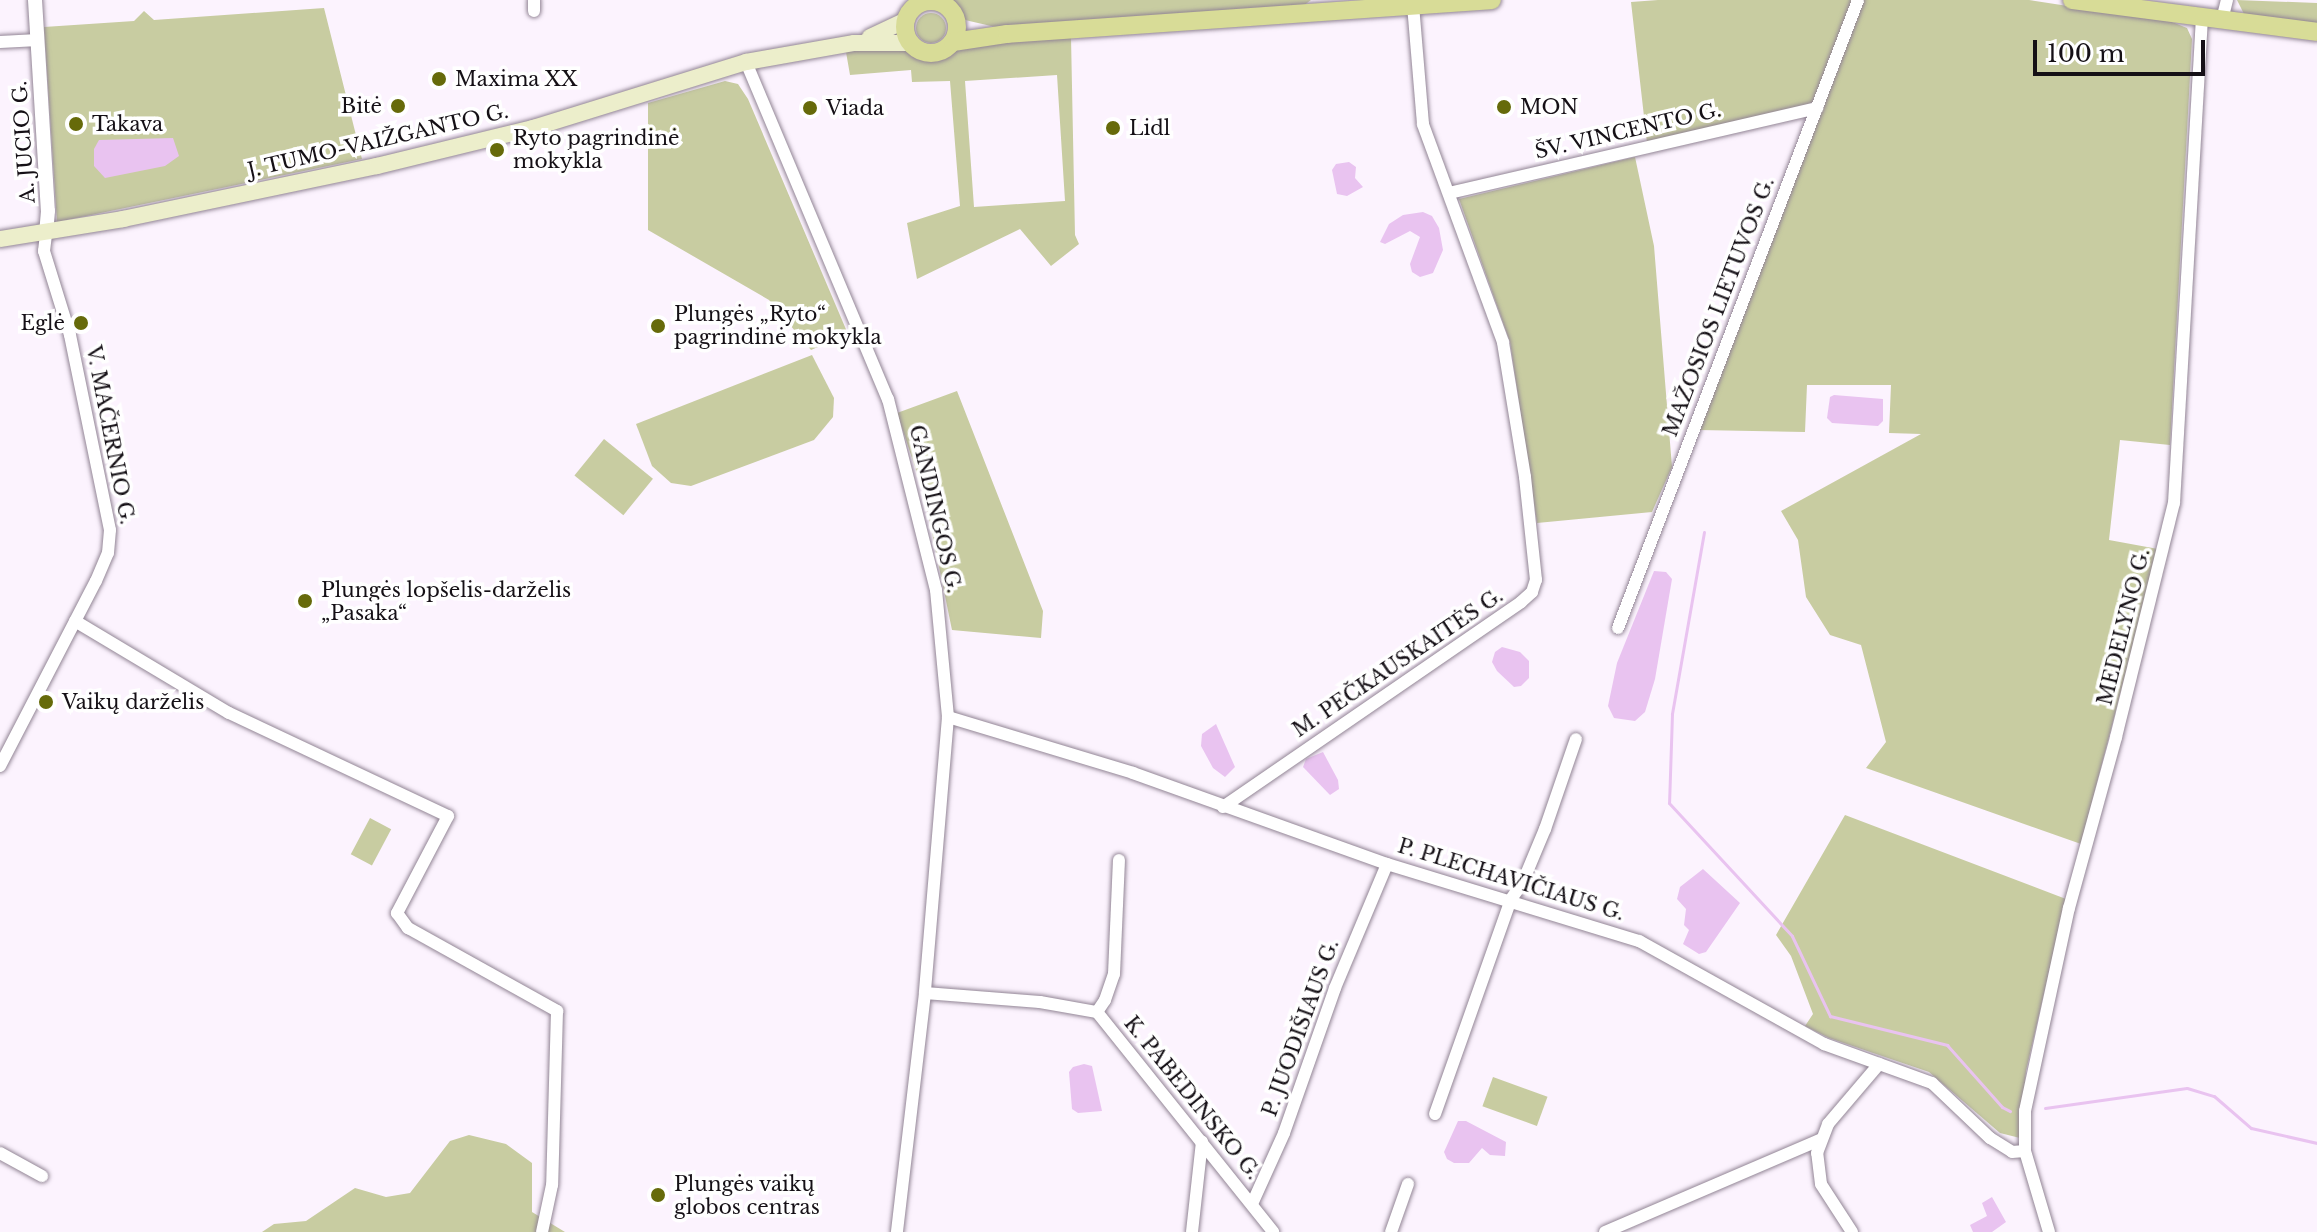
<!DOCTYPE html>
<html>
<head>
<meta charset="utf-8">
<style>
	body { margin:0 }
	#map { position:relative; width:2317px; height:1232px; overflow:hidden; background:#fcf3fe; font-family:"Libre Baskerville",serif }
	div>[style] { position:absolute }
	.green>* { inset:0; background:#c8cca1; transform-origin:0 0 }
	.round { border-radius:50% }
	.water>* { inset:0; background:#e9c3f0 }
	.stream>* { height:3px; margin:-1.5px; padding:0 1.5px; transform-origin:1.5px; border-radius:1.5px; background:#e9c3f0 }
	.roads { filter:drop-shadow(0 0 2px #928595) drop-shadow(0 0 2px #928595) }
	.minor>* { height:12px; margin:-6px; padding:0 6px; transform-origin:6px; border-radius:6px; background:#fff }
	.tertiary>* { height:14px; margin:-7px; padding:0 7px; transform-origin:7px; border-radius:7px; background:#fff }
	.secondary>* { height:16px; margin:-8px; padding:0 8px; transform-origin:8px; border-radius:8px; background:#eceecb }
	.primary>* { height:18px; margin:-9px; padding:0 9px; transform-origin:9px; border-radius:9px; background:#d8dc97 }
	.primary>.ring { margin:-9px; padding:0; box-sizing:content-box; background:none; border:18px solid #d8dc97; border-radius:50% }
	.dots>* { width:22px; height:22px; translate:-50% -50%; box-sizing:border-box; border:4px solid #fff; border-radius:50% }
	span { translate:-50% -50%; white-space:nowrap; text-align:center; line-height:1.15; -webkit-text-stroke:7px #fff; paint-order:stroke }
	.poi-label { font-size:20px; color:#151016 }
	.left { translate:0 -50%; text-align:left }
	.right { translate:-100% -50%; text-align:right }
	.street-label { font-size:20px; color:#151016 }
	.scale { position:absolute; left:2033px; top:40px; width:172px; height:36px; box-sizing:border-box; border:4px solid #151016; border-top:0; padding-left:10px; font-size:24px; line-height:28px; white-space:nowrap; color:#151016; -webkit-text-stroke:6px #fff; paint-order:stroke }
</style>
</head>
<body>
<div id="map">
	<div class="green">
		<i style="clip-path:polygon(946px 0,1311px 0,1303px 6px,1004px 29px,965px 20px)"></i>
		<i style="clip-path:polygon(1658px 0,2029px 0,2172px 22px,2187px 28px,2192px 39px,2170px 445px,2120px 440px,2109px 540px,2158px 549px,2081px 844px,1866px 768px,1886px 742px,1861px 645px,1830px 635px,1806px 597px,1798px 540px,1781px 511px,1921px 434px,1889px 433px,1891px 385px,1807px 385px,1805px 432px,1699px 430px,1825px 101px,1647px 143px,1631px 2px)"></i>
		<i style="clip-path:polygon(2237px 0,2317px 3px,2317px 25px,2244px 14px)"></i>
		<i style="clip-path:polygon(324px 8px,362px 159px,57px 222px,44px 27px,134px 21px,144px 11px,154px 20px)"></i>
		<i class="round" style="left:916px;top:13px;width:30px;height:30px"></i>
		<i style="clip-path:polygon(evenodd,1071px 37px,1075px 235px,1079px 244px,1051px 266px,1020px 229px,917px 279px,907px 223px,960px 206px,950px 81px,912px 82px,911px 70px,850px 75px,846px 52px,888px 46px,907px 50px,930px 61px,960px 46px,1071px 37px,1057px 75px,1065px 201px,974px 207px,965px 81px,1057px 75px)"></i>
		<i style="clip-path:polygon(725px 81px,738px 84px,748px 99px,848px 334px,811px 350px,769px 300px,648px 230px,648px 103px)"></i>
		<i style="clip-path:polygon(1635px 157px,1654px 246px,1672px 467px,1652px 512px,1537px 523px,1510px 342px,1459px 199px)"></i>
		<i style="clip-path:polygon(812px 355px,834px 398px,833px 417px,814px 440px,691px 486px,671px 483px,652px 466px,636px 424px)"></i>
		<i style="clip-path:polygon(957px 391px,1043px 611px,1041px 638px,952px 630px,924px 494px,897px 413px)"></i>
		<i style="left:604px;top:439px;width:63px;height:47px;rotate:39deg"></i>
		<i style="clip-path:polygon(1845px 815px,2066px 899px,2026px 1071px,2020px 1138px,2000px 1133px,1929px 1072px,1829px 1038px,1805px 1026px,1813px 1014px,1791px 956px,1776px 935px)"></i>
		<i style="left:370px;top:818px;width:24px;height:41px;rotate:28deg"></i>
		<i style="left:1493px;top:1077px;width:58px;height:31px;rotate:20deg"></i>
		<i style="clip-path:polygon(469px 1135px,506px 1144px,532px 1163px,532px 1212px,565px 1232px,262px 1232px,274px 1224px,306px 1221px,355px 1188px,386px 1197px,410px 1193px,450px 1141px)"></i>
	</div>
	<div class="water">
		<i style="clip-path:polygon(173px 138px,179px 156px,165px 166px,105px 178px,94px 166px,94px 149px,99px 140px)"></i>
		<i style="clip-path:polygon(1349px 162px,1356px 167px,1355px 178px,1363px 187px,1347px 196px,1337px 194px,1332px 170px,1336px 164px)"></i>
		<i style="clip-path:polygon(1423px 212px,1432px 216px,1439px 228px,1443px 250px,1433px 273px,1420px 277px,1412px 272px,1410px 264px,1420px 237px,1410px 231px,1385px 244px,1380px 242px,1389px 224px,1403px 215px)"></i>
		<i style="clip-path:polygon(1834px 395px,1883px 399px,1883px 421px,1878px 426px,1832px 423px,1827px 418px,1830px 397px)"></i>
		<i style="clip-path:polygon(1654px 571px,1666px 572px,1672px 579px,1655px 679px,1645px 712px,1635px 721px,1614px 718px,1608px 706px,1617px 663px)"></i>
		<i style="clip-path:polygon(1502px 647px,1520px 652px,1529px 661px,1529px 678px,1521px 686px,1514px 687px,1497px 671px,1492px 662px,1495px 652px)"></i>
		<i style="clip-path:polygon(1216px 724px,1235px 767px,1225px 777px,1213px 768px,1201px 746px,1202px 734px)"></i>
		<i style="clip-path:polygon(1323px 752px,1338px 780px,1339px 789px,1330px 795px,1303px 767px,1306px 759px)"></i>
		<i style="clip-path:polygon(1703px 869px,1740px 903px,1706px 952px,1699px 954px,1683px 944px,1689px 930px,1684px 925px,1686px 909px,1677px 899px,1680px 887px)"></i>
		<i style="clip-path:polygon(1084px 1064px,1092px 1066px,1102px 1111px,1078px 1113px,1072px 1109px,1069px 1072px,1073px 1067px)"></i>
		<i style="clip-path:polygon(1458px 1121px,1466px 1121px,1506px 1142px,1505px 1156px,1490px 1155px,1482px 1148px,1469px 1163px,1454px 1163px,1447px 1159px,1444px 1152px)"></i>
		<i style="clip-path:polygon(1992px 1197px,2006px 1222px,1992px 1232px,1973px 1232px,1970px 1225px,1987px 1216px,1982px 1203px)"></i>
	</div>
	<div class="stream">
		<i style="left:1704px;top:532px;width:185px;rotate:100deg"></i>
		<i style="left:1672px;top:714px;width:89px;rotate:91.9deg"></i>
		<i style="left:1669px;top:803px;width:181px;rotate:47.2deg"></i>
		<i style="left:1792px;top:936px;width:89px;rotate:64.6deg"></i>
		<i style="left:1830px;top:1016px;width:121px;rotate:13.9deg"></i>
		<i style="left:1947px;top:1045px;width:83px;rotate:48.4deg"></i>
		<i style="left:2002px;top:1107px;width:9px;rotate:27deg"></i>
		<i style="left:2045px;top:1108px;width:143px;rotate:-8deg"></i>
		<i style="left:2187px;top:1088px;width:28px;rotate:17deg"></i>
		<i style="left:2214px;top:1096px;width:49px;rotate:40.9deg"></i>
		<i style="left:2251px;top:1128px;width:68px;rotate:12.8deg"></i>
	</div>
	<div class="roads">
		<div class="minor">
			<i style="left:534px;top:0;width:11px;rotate:90deg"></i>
			<i style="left:2222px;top:20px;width:21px;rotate:-76deg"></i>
			<i style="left:0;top:42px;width:38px;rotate:-3deg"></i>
			<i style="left:746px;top:62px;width:366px;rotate:67.2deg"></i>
			<i style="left:888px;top:399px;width:197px;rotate:75.9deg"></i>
			<i style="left:936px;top:590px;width:128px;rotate:84.6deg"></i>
			<i style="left:948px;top:717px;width:277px;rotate:94.8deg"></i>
			<i style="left:925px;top:993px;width:241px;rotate:96.7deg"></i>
			<i style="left:1449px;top:193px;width:378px;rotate:-13deg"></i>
			<i style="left:75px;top:621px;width:179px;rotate:30.9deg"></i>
			<i style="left:229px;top:713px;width:242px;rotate:25.2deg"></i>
			<i style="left:448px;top:816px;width:110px;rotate:117.7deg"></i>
			<i style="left:397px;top:913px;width:19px;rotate:54deg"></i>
			<i style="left:408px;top:928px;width:171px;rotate:29.1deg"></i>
			<i style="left:557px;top:1011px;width:174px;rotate:91.6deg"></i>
			<i style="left:552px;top:1185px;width:48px;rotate:102deg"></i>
			<i style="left:1618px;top:628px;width:672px;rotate:-69.08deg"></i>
			<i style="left:948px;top:717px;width:193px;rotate:16.8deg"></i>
			<i style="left:1133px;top:773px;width:270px;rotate:19.7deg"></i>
			<i style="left:1387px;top:864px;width:264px;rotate:17deg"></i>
			<i style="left:1639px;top:941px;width:212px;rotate:29.1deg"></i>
			<i style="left:1824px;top:1044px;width:115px;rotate:19.9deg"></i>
			<i style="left:1932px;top:1083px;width:80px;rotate:43.5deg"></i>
			<i style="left:1990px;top:1138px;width:26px;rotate:32deg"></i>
			<i style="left:2012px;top:1152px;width:13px;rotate:-4deg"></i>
			<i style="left:0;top:766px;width:208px;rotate:-62.6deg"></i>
			<i style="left:96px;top:581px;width:30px;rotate:-67deg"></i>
			<i style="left:108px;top:553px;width:23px;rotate:-85deg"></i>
			<i style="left:110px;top:530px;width:199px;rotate:-101.6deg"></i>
			<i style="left:70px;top:335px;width:88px;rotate:-107.2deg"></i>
			<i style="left:44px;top:251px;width:17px;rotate:-83deg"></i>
			<i style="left:1223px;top:807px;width:362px;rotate:-34.5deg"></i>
			<i style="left:1521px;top:602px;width:15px;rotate:-42deg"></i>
			<i style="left:1532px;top:592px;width:13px;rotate:-72deg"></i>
			<i style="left:1536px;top:580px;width:104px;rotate:-96.1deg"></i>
			<i style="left:1525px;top:477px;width:137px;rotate:-99.3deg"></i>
			<i style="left:1503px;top:342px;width:232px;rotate:-110.2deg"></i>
			<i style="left:1423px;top:124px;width:118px;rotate:-94.8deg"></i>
			<i style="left:925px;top:993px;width:115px;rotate:4.5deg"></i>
			<i style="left:1040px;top:1002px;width:58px;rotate:10deg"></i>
			<i style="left:1097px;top:1012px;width:282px;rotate:51.3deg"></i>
			<i style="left:1097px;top:1012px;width:14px;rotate:-56deg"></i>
			<i style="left:1105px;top:1000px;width:28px;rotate:-71deg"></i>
			<i style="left:1114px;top:974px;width:114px;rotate:-87.5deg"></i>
			<i style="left:1435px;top:1114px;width:228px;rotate:-70.5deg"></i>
			<i style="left:1511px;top:899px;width:19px;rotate:-54deg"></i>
			<i style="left:1522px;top:884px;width:60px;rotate:-67.3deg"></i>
			<i style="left:1545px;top:829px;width:95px;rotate:-71deg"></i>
			<i style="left:0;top:1153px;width:48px;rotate:28.7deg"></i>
			<i style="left:1252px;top:1204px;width:78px;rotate:-65.7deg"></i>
			<i style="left:1284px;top:1133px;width:154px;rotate:-70.6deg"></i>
			<i style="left:1335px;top:988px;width:134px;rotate:-67.2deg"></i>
			<i style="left:1192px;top:1232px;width:91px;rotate:-83.7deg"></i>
			<i style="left:1391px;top:1232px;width:51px;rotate:-70.5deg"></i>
			<i style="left:1605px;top:1232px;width:234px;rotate:-23.2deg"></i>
			<i style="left:1852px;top:1232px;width:57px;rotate:-122.9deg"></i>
			<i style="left:1821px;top:1184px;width:31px;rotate:-97deg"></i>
			<i style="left:1817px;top:1153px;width:31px;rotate:-69deg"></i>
			<i style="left:1828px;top:1124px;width:79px;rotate:-49.6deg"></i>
			<i style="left:2049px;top:1232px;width:84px;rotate:-106.5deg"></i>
			<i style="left:2025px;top:1151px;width:40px;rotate:-90deg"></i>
			<i style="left:2025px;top:1111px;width:208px;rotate:-77.8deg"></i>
			<i style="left:2069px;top:908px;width:177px;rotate:-74.6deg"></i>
			<i style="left:2116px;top:737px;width:241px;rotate:-76.1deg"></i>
			<i style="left:2174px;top:503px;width:486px;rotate:-86.7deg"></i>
		</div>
		<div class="tertiary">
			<i style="left:35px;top:0;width:211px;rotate:86.5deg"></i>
			<i style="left:48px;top:211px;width:23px;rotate:95deg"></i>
		</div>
		<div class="secondary">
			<i style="left:870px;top:37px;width:38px;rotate:-25deg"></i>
			<i style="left:0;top:239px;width:125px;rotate:-9.2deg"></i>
			<i style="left:123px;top:219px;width:259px;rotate:-11.8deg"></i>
			<i style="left:377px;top:166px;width:161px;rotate:-13.7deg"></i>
			<i style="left:533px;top:128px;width:223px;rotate:-17.2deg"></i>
			<i style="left:746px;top:62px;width:110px;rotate:-10deg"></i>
			<i style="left:854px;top:43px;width:55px"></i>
		</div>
		<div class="primary">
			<i style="left:2072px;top:0;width:247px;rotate:7.4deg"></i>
			<i class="ring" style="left:905px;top:1px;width:34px;height:34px"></i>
			<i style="left:953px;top:42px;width:55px;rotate:-8.4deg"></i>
			<i style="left:1007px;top:34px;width:486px;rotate:-4deg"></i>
		</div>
	</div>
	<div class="dots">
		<i style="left:439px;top:79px;background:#666a0a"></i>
		<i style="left:398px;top:106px;background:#666a0a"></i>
		<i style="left:1504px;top:107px;background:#666a0a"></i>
		<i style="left:810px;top:108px;background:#666a0a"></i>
		<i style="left:76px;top:124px;background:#666a0a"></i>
		<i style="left:1113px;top:128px;background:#666a0a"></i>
		<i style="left:497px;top:150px;background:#666a0a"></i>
		<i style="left:81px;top:323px;background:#666a0a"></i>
		<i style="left:658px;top:326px;background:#666a0a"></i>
		<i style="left:305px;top:601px;background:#666a0a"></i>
		<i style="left:46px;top:702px;background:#666a0a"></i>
		<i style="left:658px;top:1195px;background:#666a0a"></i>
	</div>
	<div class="poi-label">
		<span class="left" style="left:455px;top:79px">Maxima XX</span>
		<span class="right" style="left:382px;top:106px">Bitė</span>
		<span class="left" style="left:1520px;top:107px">MON</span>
		<span class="left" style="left:826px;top:108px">Viada</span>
		<span class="left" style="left:92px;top:124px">Takava</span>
		<span class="left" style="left:1129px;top:128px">Lidl</span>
		<span class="left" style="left:513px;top:150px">Ryto pagrindinė<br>mokykla</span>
		<span class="left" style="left:674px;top:326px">Plungės „Ryto“<br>pagrindinė mokykla</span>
		<span class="right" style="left:65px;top:323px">Eglė</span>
		<span class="left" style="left:321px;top:602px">Plungės lopšelis-darželis<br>„Pasaka“</span>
		<span class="left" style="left:62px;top:702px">Vaikų darželis</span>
		<span class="left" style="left:674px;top:1196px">Plungės vaikų<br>globos centras</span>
	</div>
	<div class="street-label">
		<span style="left:1628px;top:131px;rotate:-13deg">ŠV. VINCENTO G.</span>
		<span style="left:378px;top:141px;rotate:-13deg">J. TUMO-VAIŽGANTO G.</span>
		<span style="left:24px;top:142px;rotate:-94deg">A. JUCIO G.</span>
		<span style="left:1719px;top:307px;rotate:-69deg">MAŽOSIOS LIETUVOS G.</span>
		<span style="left:110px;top:435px;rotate:79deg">V. MAČERNIO G.</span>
		<span style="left:935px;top:509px;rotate:77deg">GANDINGOS G.</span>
		<span style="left:2124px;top:627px;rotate:-76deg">MEDELYNO G.</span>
		<span style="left:1398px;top:663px;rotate:-34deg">M. PEČKAUSKAITĖS G.</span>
		<span style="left:1511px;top:880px;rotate:17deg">P. PLECHAVIČIAUS G.</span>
		<span style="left:1301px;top:1028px;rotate:-70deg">P. JUODIŠIAUS G.</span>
		<span style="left:1192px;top:1098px;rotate:51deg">K. PABEDINSKO G.</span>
	</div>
	<div class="scale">100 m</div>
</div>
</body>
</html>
